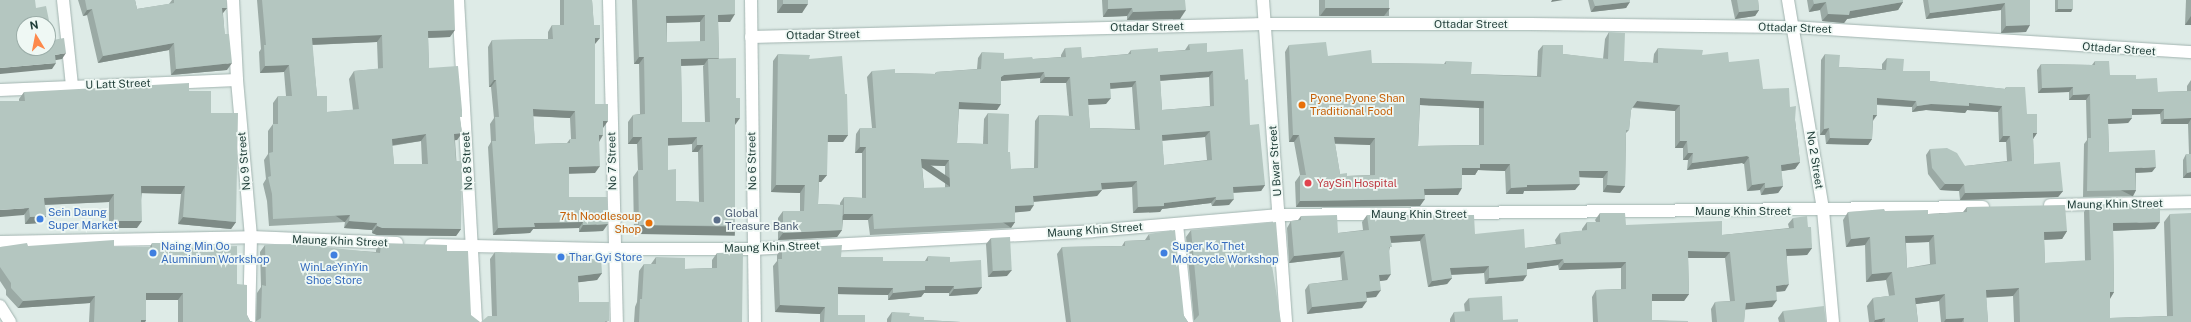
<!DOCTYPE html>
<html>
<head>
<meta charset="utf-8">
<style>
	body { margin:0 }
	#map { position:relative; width:2191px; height:322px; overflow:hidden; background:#deebe7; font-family:"Public Sans",sans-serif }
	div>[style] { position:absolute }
	.roads { filter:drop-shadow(0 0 1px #a1b3af) drop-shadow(0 0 1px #a1b3af) }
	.minor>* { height:12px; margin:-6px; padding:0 6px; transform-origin:6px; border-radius:6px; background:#fff }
	.wall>* { inset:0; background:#9baaa5; transform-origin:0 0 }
	.shaded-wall>* { inset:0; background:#7e8b86; transform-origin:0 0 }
	.building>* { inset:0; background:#b4c6c0; transform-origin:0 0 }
	.dots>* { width:11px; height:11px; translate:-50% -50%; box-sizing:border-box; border:2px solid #eff8f4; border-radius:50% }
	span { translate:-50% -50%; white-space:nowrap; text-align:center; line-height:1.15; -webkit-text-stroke:3.5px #eff8f4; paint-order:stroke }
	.street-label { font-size:11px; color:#1e3c37 }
	.food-label { font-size:11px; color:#c56008 }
	.left { translate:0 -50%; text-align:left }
	.right { translate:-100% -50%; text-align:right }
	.health-label { font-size:11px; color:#be3a42 }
	.shop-label { font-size:11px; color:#366cbe }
	.service-label { font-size:11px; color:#4e5e75 }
	.north { position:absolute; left:16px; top:16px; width:40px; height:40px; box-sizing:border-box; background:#eff8f4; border:1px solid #9bada8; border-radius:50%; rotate:350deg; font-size:11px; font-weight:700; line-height:16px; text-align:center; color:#1e3c37 }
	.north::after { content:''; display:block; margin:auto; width:14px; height:18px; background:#fd894b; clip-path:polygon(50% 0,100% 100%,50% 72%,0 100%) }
</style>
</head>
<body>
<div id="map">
	<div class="roads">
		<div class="minor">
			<i style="left:63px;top:0;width:85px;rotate:84deg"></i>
			<i style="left:233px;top:0;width:80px;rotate:87.1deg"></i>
			<i style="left:237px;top:80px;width:158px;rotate:84.9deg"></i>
			<i style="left:251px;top:237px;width:85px;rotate:91.3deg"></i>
			<i style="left:458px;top:0;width:323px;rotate:86.8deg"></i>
			<i style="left:609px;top:0;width:322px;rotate:88.6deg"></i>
			<i style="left:751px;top:0;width:322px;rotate:89.3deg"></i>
			<i style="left:1263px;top:0;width:323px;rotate:85.9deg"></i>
			<i style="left:1788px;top:0;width:213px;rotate:80.5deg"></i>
			<i style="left:1823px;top:210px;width:112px;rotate:84.9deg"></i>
			<i style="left:751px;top:37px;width:514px;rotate:-1.45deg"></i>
			<i style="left:1265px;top:24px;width:266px"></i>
			<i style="left:1531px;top:24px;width:262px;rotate:0.7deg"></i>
			<i style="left:1793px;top:27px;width:399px;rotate:3.6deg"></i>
			<i style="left:0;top:90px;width:237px;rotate:-2.4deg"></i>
			<i style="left:2050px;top:205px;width:141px;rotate:-1.2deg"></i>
			<i style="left:1177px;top:224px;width:99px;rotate:84.2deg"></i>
			<i style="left:0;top:242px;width:251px;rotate:-1.1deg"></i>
			<i style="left:251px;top:237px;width:146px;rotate:2.4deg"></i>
			<i style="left:431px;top:245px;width:182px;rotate:1.3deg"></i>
			<i style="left:613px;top:249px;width:140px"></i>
			<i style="left:753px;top:249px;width:340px;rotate:-3deg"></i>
			<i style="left:1093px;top:231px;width:187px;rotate:-4.9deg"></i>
			<i style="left:1279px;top:215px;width:704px;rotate:-0.65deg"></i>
			<i style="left:0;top:306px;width:19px;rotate:58deg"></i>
		</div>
	</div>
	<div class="wall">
		<i style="clip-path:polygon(78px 0,135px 0,137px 9px,169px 4px,172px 0,226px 0,227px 8px,223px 13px,227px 70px,171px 75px,169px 50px,98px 63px,87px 15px,83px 16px)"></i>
		<i style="clip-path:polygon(evenodd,257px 0,454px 0,450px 37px,428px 38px,429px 68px,460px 120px,462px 133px,457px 140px,455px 140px,461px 229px,456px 236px,377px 235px,372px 233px,372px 230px,344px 228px,345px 222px,269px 226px,267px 201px,263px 184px,266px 179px,264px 160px,268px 154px,268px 131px,273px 124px,273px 103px,278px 96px,286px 96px,284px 72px,260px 73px,259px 52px,261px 49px,257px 0,377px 42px,378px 69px,354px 71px,349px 79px,353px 110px,327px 112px,317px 96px,312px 45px,377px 42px,257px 0,421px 141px,422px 164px,394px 164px,392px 146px,421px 141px)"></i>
		<i style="clip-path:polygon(evenodd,560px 0,592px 0,595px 44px,595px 104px,603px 128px,599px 141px,595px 173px,569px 173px,569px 197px,603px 231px,579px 232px,579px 228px,533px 229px,530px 233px,493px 235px,488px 147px,491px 142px,490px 124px,494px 118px,491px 87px,489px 87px,488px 47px,492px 40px,548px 39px,548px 32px,552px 25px,560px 25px,560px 0,533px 116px,570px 118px,571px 139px,570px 139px,567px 143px,535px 144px,533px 116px)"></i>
		<i style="clip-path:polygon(evenodd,632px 0,735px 0,730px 22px,718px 22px,719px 58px,718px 59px,735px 125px,730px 233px,634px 232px,633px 177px,638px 170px,637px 144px,628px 144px,628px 122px,633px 115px,640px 114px,639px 64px,634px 64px,632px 0,700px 22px,700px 42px,667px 42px,667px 23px,700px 22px,632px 0,704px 65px,703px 66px,705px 122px,682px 122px,681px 66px,704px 65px,632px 0,692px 144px,692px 152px,698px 152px,699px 202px,676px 201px,668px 170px,668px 145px,692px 144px)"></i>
		<i style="clip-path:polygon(777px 0,808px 0,802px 13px,777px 13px)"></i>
		<i style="clip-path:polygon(1102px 0,1185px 0,1180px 19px,1127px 20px,1127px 16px,1103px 17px)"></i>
		<i style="left:1319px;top:0;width:70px;height:16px"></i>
		<i style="clip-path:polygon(1588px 0,1630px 0,1626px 8px,1591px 12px)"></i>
		<i style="clip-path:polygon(1731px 0,1758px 0,1759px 10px,1755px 16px,1735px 19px)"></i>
		<i style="clip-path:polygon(1807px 0,1903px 0,1903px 2px,1898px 10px,1847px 19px,1844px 23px,1822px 21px,1820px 10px,1809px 12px)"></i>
		<i style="clip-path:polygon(1923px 0,2030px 0,2026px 32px,2001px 33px,2001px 10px,1926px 19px)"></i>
		<i style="clip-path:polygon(2055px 0,2073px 0,2073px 8px,2071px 12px,2055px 12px)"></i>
		<i style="clip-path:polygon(2186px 0,2191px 0,2191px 25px,2185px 25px)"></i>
		<i style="clip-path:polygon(evenodd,1609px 32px,1624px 61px,1653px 63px,1654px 54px,1658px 48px,1702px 55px,1729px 62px,1763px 89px,1790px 107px,1795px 120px,1800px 162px,1795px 169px,1781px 171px,1783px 186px,1778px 193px,1761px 195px,1760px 190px,1747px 191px,1744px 164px,1742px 163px,1687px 170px,1688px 160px,1683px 160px,1683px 148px,1675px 148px,1675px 111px,1632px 108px,1631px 110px,1629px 130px,1626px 133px,1625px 186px,1620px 193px,1603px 192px,1603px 178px,1579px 177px,1575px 190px,1524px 191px,1523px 194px,1506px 194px,1505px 171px,1478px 170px,1475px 175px,1462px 175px,1458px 195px,1425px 195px,1420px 206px,1296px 207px,1295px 182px,1300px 175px,1294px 142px,1289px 142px,1285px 52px,1289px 45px,1328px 56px,1372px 63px,1444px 64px,1446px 61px,1471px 74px,1537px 76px,1538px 51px,1543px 45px,1563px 54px,1603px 59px,1605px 39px,1609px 32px,1420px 105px,1479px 107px,1479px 145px,1418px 146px,1420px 105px,1609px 32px,1335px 144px,1370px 145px,1370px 175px,1347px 176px,1340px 174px,1335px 144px)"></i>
		<i style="clip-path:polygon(evenodd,1189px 44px,1207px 52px,1250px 125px,1265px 185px,1261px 191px,1233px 193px,1229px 205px,1212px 206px,1211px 203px,1162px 209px,1160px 212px,1133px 213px,1132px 187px,1101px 189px,1102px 190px,1097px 196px,1034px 202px,1030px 211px,1015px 212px,1015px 222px,1011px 228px,870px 235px,868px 220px,843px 220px,842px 230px,837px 237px,778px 240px,778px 218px,783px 211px,800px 211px,800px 193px,771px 192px,773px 61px,778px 54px,809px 59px,848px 135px,843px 142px,827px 142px,827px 175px,821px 182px,819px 182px,818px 204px,840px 205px,840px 203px,844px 197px,862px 198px,862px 153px,855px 153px,856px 134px,860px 128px,872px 128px,867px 77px,872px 71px,895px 73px,935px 74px,936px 72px,977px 69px,978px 58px,982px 52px,1004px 59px,1033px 59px,1061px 57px,1061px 55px,1065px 48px,1082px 58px,1128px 54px,1131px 50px,1158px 52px,1185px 50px,1189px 44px,1209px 77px,1210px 106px,1162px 110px,1160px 81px,1209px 77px,1189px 44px,1040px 78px,1040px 83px,1066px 83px,1069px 116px,1039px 115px,1035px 121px,1034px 168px,1011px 169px,1008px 152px,988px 113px,984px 119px,983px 144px,957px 143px,959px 109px,997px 110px,1001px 81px,1040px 78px,1189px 44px,1132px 87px,1135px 129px,1090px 128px,1088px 105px,1106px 104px,1110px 89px,1132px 87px,1189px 44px,1205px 137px,1207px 160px,1164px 165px,1162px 141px,1205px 137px,1189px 44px,922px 165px,945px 166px,945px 188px,924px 188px,922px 165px)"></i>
		<i style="clip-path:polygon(1825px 54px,1839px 67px,1882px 69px,1882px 64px,1887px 58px,1903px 71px,1930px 81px,2005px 89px,2006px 87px,2027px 114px,2037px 133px,2033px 139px,2034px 164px,2063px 191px,2058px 197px,1960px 200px,1959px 191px,1940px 190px,1928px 174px,1926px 155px,1930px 149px,1965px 166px,2007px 161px,2006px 142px,1999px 142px,1998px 112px,1967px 110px,1965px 113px,1926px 110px,1912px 112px,1912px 107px,1877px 105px,1877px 115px,1873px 121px,1872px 139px,1868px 145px,1826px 144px,1825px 135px,1820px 135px,1821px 60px)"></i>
		<i style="clip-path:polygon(2095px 61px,2110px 75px,2136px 79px,2158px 92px,2187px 91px,2187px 86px,2191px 80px,2191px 178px,2183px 178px,2183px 160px,2186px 154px,2189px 154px,2188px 124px,2161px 124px,2160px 114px,2132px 115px,2132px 118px,2128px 123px,2108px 124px,2109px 152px,2152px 172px,2136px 173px,2136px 190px,2133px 196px,2083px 197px,2084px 144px,2087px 140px,2086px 100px,2069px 100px,2069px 92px,2038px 93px,2037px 70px,2041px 64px,2092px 65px)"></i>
		<i style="clip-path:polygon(189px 91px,211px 113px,236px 222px,231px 229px,178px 224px,181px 194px,142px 193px,137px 228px,109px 228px,109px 202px,45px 205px,46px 216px,41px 223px,25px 224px,19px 99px,24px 92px)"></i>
		<i style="clip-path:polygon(evenodd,2089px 204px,2155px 229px,2113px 231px,2114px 292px,2110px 299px,2110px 318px,2167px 316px,2164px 222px,2170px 214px,2191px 322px,2014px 322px,2013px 296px,1986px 297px,1988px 322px,1941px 322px,1939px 301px,1916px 304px,1918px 322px,1869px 322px,1867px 306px,1873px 298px,1889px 296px,1886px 280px,1866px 282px,1865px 245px,1846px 247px,1843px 220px,1848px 212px,1885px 211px,1928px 214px,1963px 212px,1967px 207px,2067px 231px,2062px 239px,2044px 240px,2045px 263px,2085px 261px,2084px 212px,2089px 204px,1929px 242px,1930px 264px,1907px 268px,1906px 243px,1929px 242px)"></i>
		<i style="clip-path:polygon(1600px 213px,1626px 225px,1722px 235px,1789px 228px,1788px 224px,1793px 218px,1808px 227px,1812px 248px,1807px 255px,1787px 256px,1785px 291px,1776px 292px,1772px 307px,1745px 309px,1744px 322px,1712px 322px,1711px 309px,1715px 302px,1730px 301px,1725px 258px,1688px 258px,1689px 294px,1684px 301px,1652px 301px,1652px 320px,1688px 322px,1593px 322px,1592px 297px,1596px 290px,1621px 289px,1621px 268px,1559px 270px,1558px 265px,1527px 269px,1523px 281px,1485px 284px,1484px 273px,1451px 275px,1452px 278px,1447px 284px,1428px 287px,1420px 241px,1391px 243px,1389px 251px,1387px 280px,1380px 281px,1376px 297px,1367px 298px,1362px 308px,1307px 314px,1305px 290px,1309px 284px,1342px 280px,1340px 257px,1289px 263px,1287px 228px,1291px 221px,1298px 220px,1301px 216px,1338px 233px,1363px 230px,1362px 222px,1367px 215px,1475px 234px,1525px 248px,1556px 244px,1555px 240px,1560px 233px,1582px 231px,1582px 229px,1587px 222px,1596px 222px,1595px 220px)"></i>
		<i style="clip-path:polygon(1191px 230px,1274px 264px,1272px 265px,1194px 321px,1186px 237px)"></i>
		<i style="clip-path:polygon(1149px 234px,1184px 316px,1188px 322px,1066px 322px,1057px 254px,1062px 247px,1122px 246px,1125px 241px,1145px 240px)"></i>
		<i style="clip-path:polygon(991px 238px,1007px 276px,988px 277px,986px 244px)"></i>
		<i style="clip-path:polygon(152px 243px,184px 248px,237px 284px,247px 315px,250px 321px,253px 322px,178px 322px,178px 300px,146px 300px,146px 320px,145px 322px,89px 322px,90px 303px,18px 308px,6px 295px,6px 290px,0 281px,0 247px,28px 246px,114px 247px,150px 247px)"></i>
		<i style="clip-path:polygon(381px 243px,447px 251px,471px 315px,256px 321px,257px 293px,261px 287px,260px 252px,265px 245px,376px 252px,376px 250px)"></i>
		<i style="clip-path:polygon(782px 248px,841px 257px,883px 261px,925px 261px,928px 256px,950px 262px,982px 287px,977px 294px,949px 296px,949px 293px,924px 293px,921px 297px,888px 300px,888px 295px,838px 294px,838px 315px,865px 322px,820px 322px,820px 314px,775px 312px,773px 266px,777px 261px,777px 255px)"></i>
		<i style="clip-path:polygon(495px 252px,576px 261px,602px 273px,597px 280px,578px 282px,579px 302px,608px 322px,492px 316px,490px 259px)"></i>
		<i style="clip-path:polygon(717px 253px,742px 322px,634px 322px,635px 307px,637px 302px,639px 271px,644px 264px,651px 264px,656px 257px,685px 269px,712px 268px,712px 260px)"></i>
		<i style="clip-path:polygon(1469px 298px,1503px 320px,1518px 322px,1450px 322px,1450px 319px,1454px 312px,1465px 312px,1464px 304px)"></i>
		<i style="clip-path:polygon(1783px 311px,1826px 322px,1779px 322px,1778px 318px)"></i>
		<i style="clip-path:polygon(892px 312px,924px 320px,961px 322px,887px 322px,887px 319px)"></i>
	</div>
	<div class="shaded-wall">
		<i style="clip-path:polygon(1552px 0,1563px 0,1551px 2px)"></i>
		<i style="clip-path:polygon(1630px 2px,1626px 8px,1591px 12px,1595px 6px)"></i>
		<i style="clip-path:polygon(1826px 2px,1820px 10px,1809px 12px,1814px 4px)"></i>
		<i style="clip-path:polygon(1903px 2px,1898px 10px,1847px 19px,1844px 23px,1822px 21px,1828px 14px,1850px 11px)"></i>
		<i style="clip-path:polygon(2005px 3px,2001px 10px,1926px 19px,1930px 13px)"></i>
		<i style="clip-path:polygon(783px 4px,808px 4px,802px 13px,777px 13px)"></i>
		<i style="clip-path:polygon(222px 8px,227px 8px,222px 14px)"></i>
		<i style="clip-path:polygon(1132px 8px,1127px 16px,1103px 17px,1108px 9px)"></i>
		<i style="clip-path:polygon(1326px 8px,1390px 8px,1384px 16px,1320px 16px)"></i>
		<i style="clip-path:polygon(2073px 8px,2071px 12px,2055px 12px,2058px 9px)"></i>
		<i style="clip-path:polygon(92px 9px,87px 15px,83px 16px,87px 10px)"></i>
		<i style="clip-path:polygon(1186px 10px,1180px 19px,1127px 20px,1133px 12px)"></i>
		<i style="clip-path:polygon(1759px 10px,1755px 16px,1735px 19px,1739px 12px)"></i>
		<i style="clip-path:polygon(735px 14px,730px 22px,713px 22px,718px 15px)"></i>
		<i style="clip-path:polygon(705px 15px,700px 22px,662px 23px,666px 16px)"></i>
		<i style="clip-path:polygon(2191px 16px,2191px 25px,2185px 25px)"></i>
		<i style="clip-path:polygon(2030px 25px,2026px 32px,2001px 33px,2006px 26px)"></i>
		<i style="clip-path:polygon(455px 30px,450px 37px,423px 38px,428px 31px)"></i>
		<i style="clip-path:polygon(382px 35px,377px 42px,307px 45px,312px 38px)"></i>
		<i style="clip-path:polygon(595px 38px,600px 38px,595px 44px)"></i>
		<i style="clip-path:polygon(174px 43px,169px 50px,98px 63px,103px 56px)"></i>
		<i style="clip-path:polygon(66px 53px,62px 59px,51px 61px,55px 55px)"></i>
		<i style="clip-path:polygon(639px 57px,644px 57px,639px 64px,634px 64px)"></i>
		<i style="clip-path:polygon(719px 58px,714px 65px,708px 59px,704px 65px,676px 66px,681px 59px)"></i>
		<i style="clip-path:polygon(56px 63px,52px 69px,0 74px,0 68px)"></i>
		<i style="clip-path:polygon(232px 63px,227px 70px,171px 75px,176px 69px)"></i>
		<i style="clip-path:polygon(289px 65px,284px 72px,260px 73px,265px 66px)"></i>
		<i style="clip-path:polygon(1213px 71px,1209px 77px,1156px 81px,1160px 75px)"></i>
		<i style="clip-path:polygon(1044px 72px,1040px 78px,1000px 81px,1001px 77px,1004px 75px)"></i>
		<i style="clip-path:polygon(1045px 77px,1070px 77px,1066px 83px,1040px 83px)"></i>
		<i style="clip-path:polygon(494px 80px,496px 80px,491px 87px,489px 87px)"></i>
		<i style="clip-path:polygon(1136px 81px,1132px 87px,1105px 89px,1110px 83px)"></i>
		<i style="clip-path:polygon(2073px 87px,2069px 92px,2038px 93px,2042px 88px)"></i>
		<i style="clip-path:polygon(2090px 94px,2086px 100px,2069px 100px,2073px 95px)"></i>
		<i style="clip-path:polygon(1111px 98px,1106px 104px,1083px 105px,1088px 99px)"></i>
		<i style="left:1420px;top:98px;width:64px;height:7px;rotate:3deg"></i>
		<i style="clip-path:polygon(1877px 98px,1916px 101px,1912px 107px,1873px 104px)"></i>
		<i style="clip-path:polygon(1637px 101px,1680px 105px,1675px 111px,1632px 107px)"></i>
		<i style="clip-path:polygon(959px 102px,1001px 104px,997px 110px,955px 109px)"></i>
		<i style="clip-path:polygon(1969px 103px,2002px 106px,1998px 112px,1967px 110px,1965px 113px,1926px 110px,1912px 112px,1917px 106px,1931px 104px)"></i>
		<i style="clip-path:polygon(533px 109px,575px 111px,570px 118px,528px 116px)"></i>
		<i style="clip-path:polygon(2132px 109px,2164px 109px,2160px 114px,2128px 115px)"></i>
		<i style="clip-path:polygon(1873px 115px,1877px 115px,1872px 121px)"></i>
		<i style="clip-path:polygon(735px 118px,740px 118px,735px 125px)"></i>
		<i style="clip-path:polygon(2132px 118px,2128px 123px,2104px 124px,2108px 119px)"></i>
		<i style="clip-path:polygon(2191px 118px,2191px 119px,2188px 124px,2161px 124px,2164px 119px)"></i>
		<i style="clip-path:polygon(603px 121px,608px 121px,603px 128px)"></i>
		<i style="clip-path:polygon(1829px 128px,1825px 135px,1820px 135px,1824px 129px)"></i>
		<i style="clip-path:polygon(1210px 131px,1205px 137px,1157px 141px,1162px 135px)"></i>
		<i style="clip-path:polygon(462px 133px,457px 140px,450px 141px,454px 134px)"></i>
		<i style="clip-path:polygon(2033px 133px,2037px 133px,2033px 139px)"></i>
		<i style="clip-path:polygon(426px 134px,421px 141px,387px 146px,392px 139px)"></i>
		<i style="clip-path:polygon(599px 135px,603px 135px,599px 142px)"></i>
		<i style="clip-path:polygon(828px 135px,848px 135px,843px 142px,823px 142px)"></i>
		<i style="clip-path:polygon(1293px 135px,1299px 135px,1294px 142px,1289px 142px)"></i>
		<i style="clip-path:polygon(2003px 136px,2010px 136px,2006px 142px,1999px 142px)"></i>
		<i style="clip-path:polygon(633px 137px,642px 137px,637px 144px,628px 144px)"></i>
		<i style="clip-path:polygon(697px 137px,692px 144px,663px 146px,668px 138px)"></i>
		<i style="clip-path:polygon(1334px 137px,1375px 138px,1370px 145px,1329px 143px)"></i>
		<i style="clip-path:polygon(1830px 138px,1872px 139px,1868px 145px,1826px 144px)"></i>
		<i style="clip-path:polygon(1680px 141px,1687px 141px,1683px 148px,1675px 148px)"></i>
		<i style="clip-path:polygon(697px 145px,703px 145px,698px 152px,692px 152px)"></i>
		<i style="clip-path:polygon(860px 147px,866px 147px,862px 153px,855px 153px)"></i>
		<i style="clip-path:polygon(1688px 153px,1693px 153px,1688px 160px,1683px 160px)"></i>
		<i style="clip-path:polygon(1747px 156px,1749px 157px,1744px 164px,1742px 163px,1687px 170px,1692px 163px)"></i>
		<i style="clip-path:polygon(921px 159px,949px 160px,945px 166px,917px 165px)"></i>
		<i style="clip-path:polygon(1800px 162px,1795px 169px,1776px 172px,1781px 165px)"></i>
		<i style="clip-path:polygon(1480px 164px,1510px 164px,1505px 171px,1478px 170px,1475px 175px,1457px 175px,1462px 168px)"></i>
		<i style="clip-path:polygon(600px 166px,595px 173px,564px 174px,569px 167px)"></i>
		<i style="clip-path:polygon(2156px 167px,2152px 172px,2132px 173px,2135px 168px)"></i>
		<i style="clip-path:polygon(1579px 171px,1608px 171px,1603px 178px,1575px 177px)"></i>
		<i style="clip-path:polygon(2191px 172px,2191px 178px,2183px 178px,2187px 173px)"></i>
		<i style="clip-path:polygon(819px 175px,827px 175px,821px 182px,814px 182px)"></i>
		<i style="clip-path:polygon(1137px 181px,1132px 187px,1097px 190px,1101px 183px)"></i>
		<i style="clip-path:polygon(1765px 183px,1760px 190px,1747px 191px,1752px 185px)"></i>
		<i style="clip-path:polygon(1580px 184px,1575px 190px,1524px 191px,1523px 194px,1506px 194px,1511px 188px,1527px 185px)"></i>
		<i style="clip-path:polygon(1945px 184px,1964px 184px,1959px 191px,1940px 190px)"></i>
		<i style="clip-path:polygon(776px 185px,805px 185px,800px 193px,771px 192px)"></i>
		<i style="clip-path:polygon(1265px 185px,1261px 191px,1228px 193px,1233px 187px)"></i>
		<i style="clip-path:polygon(1607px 185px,1625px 186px,1620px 193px,1603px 192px)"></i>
		<i style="clip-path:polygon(141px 186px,185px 186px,181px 194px,136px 193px)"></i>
		<i style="clip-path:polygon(1783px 186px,1778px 193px,1761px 195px,1765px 188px)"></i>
		<i style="clip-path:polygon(1462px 188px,1458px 195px,1419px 195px,1424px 189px)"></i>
		<i style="clip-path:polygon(1102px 190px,1097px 196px,1029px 202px,1033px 196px)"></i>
		<i style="left:2136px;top:190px;width:7px;height:49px;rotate:117deg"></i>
		<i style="clip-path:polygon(2063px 191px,2058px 197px,1960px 200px,1965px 193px)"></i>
		<i style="clip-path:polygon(114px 194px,109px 202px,39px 205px,44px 198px)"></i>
		<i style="clip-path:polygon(1216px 197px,1211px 203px,1162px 209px,1160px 212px,1133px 213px,1138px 207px,1164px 203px)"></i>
		<i style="clip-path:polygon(1234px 199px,1229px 205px,1212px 206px,1216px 200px)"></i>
		<i style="clip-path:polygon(1425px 199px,1420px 206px,1296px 207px,1300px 201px)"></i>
		<i style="clip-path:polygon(1034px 205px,1030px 211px,1010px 213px,1015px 206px)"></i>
		<i style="clip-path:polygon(29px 208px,24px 215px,0 217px,0 210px)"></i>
		<i style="clip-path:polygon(844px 214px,873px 214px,868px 220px,839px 220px)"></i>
		<i style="left:350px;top:215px;width:9px;height:77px;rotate:126deg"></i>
		<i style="clip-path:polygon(46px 216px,41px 223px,25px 224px,30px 217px)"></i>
		<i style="clip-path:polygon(183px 217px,236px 222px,231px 229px,178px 224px)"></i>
		<i style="clip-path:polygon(114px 221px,142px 221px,137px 228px,109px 228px)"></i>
		<i style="clip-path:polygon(349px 221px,377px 223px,372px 230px,344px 228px)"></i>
		<i style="clip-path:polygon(583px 222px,579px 228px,533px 229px,530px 233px,493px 235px,498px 228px,534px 223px)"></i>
		<i style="left:1015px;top:222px;width:7px;height:141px;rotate:124deg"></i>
		<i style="clip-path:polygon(2160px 222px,2155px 229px,2108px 231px,2113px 223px)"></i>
		<i style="clip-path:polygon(608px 224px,603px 231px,579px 232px,583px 225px)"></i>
		<i style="left:639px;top:225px;width:96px;height:9px;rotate:1deg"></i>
		<i style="clip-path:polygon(377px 226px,461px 229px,456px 236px,377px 235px,372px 233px)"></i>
		<i style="clip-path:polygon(842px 230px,837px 237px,778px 240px,783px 233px)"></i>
		<i style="clip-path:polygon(2067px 231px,2062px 239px,2039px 240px,2044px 232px)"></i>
		<i style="clip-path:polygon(1425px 234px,1420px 241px,1386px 243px,1390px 236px)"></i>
		<i style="clip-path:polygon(1934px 235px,1929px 242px,1900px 243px,1905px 236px)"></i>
		<i style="clip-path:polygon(1870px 237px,1865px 245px,1846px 247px,1851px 239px)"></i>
		<i style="clip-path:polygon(1812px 248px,1807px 255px,1781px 256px,1786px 249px)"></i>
		<i style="clip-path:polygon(1344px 251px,1340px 257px,1289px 263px,1294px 256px)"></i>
		<i style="clip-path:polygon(1688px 251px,1730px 252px,1725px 258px,1684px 258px)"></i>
		<i style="clip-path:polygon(1279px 258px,1274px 264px,1266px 266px,1271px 259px)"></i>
		<i style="clip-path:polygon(1563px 259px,1558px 265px,1522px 270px,1527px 263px)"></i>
		<i style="clip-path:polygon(1626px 262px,1621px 268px,1559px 270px,1564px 263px)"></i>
		<i style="clip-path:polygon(1489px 266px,1484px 273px,1446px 275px,1450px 268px)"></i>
		<i style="clip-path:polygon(1012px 270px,1007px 276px,988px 277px,993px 271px)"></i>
		<i style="clip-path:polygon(1892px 272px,1886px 280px,1866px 282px,1872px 274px)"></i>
		<i style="clip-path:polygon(602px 273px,597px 280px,573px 283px,578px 276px)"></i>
		<i style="clip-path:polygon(1391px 274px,1387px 280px,1374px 282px,1379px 275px)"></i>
		<i style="clip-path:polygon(1527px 275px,1523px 281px,1485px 284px,1489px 278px)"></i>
		<i style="clip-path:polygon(1452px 278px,1447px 284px,1428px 287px,1432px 281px)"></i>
		<i style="clip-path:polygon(1789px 284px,1785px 291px,1771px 292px,1776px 286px)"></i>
		<i style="clip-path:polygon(925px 286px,954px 286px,949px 293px,924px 293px,921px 297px,888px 300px,893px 293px)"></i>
		<i style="clip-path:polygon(838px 287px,893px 288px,888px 295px,833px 294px)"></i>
		<i style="clip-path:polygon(982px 287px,977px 294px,949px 296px,954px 289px)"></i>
		<i style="clip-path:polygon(2019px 288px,2013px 296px,1981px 298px,1986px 290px)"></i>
		<i style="clip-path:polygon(1381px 290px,1376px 297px,1361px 298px,1366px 292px)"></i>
		<i style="clip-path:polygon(2110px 292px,2114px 292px,2109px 300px)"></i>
		<i style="clip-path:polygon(146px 293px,183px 293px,178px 300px,141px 300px)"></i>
		<i style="clip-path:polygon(1652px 294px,1689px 294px,1684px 301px,1647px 301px)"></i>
		<i style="clip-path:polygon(1945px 294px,1939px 301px,1909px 305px,1915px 298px)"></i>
		<i style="clip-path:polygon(95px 296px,90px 303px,18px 308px,23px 301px)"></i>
		<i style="clip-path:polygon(1777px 300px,1772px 307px,1741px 310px,1746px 303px)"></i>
		<i style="clip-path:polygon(1367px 301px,1362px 308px,1307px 314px,1312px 307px)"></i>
		<i style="clip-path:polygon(780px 305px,825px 307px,820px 314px,775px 312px)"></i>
		<i style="clip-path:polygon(1885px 318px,1882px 322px,1874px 322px,1875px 320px)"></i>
		<i style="clip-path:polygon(1964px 318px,1962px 322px,1944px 322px,1946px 319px)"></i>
		<i style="clip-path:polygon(141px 320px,146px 320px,145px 322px,140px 322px)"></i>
	</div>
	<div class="building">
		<i style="clip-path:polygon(evenodd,0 0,35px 0,36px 8px,46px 6px,53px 40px,64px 38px,66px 53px,55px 55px,56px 63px,0 68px,0 0,24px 24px,48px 24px,48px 48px,24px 48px,24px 24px)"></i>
		<i style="clip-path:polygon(85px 0,135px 0,137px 9px,174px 3px,174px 0,226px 0,227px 8px,222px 8px,225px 34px,229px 34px,232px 63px,176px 69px,174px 43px,103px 56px,92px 9px,87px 10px)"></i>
		<i style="clip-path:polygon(evenodd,262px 0,454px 0,455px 30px,428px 31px,429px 68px,458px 66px,462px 110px,462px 117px,460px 117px,462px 133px,454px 134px,456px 161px,462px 161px,461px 229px,382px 228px,377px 226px,377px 223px,349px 221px,350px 215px,273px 219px,272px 194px,268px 177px,271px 176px,269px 153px,273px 152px,273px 124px,278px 124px,278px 96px,292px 96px,289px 65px,265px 66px,264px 45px,266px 45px,262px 0,382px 35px,383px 68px,354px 71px,359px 109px,327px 112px,327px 96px,317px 96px,312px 38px,382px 35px,262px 0,426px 134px,428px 164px,394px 164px,392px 139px,426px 134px)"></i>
		<i style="clip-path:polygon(evenodd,564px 0,592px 0,594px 25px,600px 25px,600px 38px,595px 38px,595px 104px,608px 104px,608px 121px,603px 121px,603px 135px,599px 135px,600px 166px,569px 167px,569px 197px,607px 197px,608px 224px,583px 225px,583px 222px,534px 223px,535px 227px,498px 228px,492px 141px,496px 141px,495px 117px,499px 117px,496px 80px,494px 80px,492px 40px,553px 39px,552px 25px,564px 25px,564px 0,533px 109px,575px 111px,576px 139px,570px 139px,570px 143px,535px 144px,533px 109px)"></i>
		<i style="clip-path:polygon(evenodd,637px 0,735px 0,735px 14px,718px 15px,719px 58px,681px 59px,682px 122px,710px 122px,708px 59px,736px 58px,736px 98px,740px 98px,740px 118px,735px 118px,735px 226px,639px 225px,638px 170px,643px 170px,642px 137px,633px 137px,633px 115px,645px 114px,644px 57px,639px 57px,637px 0,705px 15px,705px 41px,667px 42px,666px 16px,705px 15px,637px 0,697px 137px,697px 145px,703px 145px,704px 202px,676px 201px,676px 169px,668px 170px,668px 138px,697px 137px)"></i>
		<i style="left:783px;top:0;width:25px;height:4px"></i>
		<i style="clip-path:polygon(1108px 0,1185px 0,1186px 10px,1133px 12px,1132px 8px,1108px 9px)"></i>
		<i style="left:1325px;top:0;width:64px;height:8px"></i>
		<i style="clip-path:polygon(1593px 0,1630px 0,1630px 2px,1595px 6px)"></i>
		<i style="clip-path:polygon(1737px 0,1758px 0,1759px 10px,1739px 12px)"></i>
		<i style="clip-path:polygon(1813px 0,1903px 0,1903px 2px,1850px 11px,1849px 15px,1828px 14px,1826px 2px,1814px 4px)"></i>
		<i style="clip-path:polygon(1928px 0,2030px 0,2030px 25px,2006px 26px,2005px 3px,1930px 13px)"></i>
		<i style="left:2058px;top:0;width:15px;height:9px"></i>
		<i style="clip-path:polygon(evenodd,1609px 32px,1625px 33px,1624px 61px,1658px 63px,1658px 48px,1703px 50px,1702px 55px,1728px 52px,1729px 62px,1759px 59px,1763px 89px,1789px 88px,1790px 107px,1796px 106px,1795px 120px,1800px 162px,1781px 165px,1783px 186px,1765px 188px,1765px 183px,1752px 185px,1749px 157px,1747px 156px,1692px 163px,1693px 153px,1688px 153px,1687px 141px,1680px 141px,1680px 105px,1637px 101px,1631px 110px,1629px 130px,1626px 130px,1625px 186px,1607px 185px,1608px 171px,1579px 171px,1580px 184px,1527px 185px,1527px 187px,1511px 188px,1510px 164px,1480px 164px,1480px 168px,1462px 168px,1462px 188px,1424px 189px,1425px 199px,1300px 201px,1300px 175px,1306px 175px,1299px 135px,1293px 135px,1289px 45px,1326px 42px,1328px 56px,1371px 50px,1372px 63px,1446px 64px,1446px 61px,1472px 62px,1471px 74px,1541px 77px,1543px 45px,1563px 45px,1563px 54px,1608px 59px,1609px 32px,1420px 98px,1484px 101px,1484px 145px,1418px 146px,1420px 98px,1609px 32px,1334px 137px,1375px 138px,1375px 175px,1347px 176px,1347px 173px,1340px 174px,1334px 137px)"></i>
		<i style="clip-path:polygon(evenodd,1207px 43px,1207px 52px,1243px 49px,1245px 80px,1248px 79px,1250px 125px,1259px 124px,1265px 185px,1233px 187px,1234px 199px,1216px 200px,1216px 197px,1164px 203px,1164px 206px,1138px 207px,1137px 181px,1101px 183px,1102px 190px,1033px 196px,1034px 205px,1015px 206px,1015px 222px,874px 229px,873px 214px,844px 214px,844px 197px,866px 198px,866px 147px,860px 147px,860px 128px,876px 128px,872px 71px,895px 69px,895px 73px,936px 74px,936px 72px,981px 69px,982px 52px,1004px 53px,1004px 59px,1032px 57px,1033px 59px,1066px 57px,1065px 48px,1081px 47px,1082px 58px,1131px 54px,1131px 50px,1158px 48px,1158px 52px,1190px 50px,1189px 44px,1207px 43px,1213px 71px,1214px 106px,1162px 110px,1160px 75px,1213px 71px,1207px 43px,1044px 72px,1045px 77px,1070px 77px,1073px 116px,1039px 115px,1038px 168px,1011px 169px,1010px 152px,1008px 152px,1009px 114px,988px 113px,988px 144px,957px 143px,959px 102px,1001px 104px,1001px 77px,1004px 75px,1044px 72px,1207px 43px,1136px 81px,1140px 130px,1090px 128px,1088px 99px,1111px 98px,1110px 83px,1136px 81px,1207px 43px,1210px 131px,1212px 160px,1164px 165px,1162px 135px,1210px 131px,1207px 43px,921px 159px,949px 160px,950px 187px,924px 188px,921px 159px)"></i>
		<i style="clip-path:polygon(778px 54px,810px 55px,809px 59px,842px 56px,845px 94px,847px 94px,848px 135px,828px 135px,827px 175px,819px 175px,818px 204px,843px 205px,842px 230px,783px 233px,783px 211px,804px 211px,805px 185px,776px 185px)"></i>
		<i style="clip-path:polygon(1825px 54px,1840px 55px,1839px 67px,1886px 70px,1887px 58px,1904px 59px,1903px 71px,1930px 71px,1930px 81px,2006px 89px,2006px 87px,2025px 87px,2027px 114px,2037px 114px,2037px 133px,2033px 133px,2034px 164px,2060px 162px,2063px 191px,1965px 193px,1964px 184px,1945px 184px,1932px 168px,1930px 149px,1947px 148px,1957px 153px,1965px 166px,2012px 161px,2010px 136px,2003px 136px,2002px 106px,1969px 103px,1969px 106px,1931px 104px,1917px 106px,1916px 101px,1877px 98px,1877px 115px,1873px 115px,1872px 139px,1830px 138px,1829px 128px,1824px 129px)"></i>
		<i style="clip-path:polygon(2095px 61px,2109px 61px,2110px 75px,2136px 75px,2136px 79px,2157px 78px,2158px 92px,2191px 91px,2191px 118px,2164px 119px,2164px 109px,2132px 109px,2132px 118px,2108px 119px,2109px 152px,2155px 150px,2156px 167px,2135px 168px,2136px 190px,2087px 191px,2088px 138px,2091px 138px,2090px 94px,2073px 95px,2073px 87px,2042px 88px,2041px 64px,2095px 65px)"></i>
		<i style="clip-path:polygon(189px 83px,189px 91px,211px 91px,211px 113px,238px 113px,236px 222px,183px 217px,185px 186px,141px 186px,142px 221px,114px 221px,114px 194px,44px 198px,46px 216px,30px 217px,29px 208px,0 210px,0 101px,25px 101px,24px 92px)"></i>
		<i style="clip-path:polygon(2186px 154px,2191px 154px,2191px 172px,2187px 173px)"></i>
		<i style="clip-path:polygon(evenodd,2089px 204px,2160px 204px,2160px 222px,2113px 223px,2114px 292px,2110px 292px,2110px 318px,2173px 316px,2170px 214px,2191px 213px,2191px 322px,2020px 322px,2019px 288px,1986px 290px,1988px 322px,1964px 322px,1964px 318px,1946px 319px,1945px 294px,1915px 298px,1918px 322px,1885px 322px,1885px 318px,1875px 320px,1873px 298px,1895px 295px,1892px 272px,1872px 274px,1870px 237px,1851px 239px,1848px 212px,1884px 209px,1885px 211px,1928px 210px,1928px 214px,1967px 212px,1967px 207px,2065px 205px,2067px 231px,2044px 232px,2045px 263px,2091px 260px,2089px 204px,1934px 235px,1936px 264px,1907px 268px,1905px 236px,1934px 235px)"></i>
		<i style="clip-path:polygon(1600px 213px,1625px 213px,1626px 225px,1722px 221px,1722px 235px,1794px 228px,1793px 218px,1807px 216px,1808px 227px,1811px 227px,1812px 248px,1786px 249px,1789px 284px,1776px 286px,1777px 300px,1746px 303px,1744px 322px,1717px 322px,1715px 302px,1735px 301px,1730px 252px,1688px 251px,1689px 294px,1652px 294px,1652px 320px,1688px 321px,1688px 322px,1598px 322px,1596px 290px,1626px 289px,1626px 262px,1564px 263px,1563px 259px,1527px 263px,1527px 275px,1489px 278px,1489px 266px,1450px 268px,1452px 278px,1432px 281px,1425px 234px,1390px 236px,1392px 247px,1389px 247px,1391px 274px,1379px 275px,1381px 290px,1366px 292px,1367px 301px,1312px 307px,1309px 284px,1348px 280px,1344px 251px,1294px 256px,1291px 221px,1301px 220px,1301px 216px,1337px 215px,1338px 233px,1369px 230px,1367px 215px,1474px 215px,1475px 234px,1524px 229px,1525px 248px,1561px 244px,1560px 233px,1587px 230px,1587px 222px,1600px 222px)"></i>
		<i style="clip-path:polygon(1276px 222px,1279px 258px,1271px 259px,1281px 322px,1193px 322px,1199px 315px,1191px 230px)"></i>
		<i style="clip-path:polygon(1175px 230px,1184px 316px,1188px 322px,1071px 322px,1062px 247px,1125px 246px,1125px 241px,1150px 240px,1149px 234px)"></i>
		<i style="left:1010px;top:237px;width:33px;height:19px;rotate:87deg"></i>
		<i style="clip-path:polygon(114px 240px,114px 247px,152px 247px,152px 243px,184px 243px,184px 248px,237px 246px,237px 284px,247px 285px,247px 315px,250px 321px,253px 322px,183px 322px,183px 293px,146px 293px,146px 320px,141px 320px,141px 322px,94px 322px,95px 296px,23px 301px,11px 288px,11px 283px,0 267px,0 247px,27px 243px,28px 246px)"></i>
		<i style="clip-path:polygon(381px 243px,447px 245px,447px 251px,468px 251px,471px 315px,480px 322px,255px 322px,261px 318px,262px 285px,266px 286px,265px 245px,297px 244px,380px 253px)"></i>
		<i style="clip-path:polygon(842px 245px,841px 257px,883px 257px,883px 261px,928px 261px,928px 256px,950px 257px,950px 262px,981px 260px,982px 287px,954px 289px,954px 286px,925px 286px,925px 290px,893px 293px,893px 288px,838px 287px,838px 315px,865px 315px,865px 322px,824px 322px,825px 307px,780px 305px,778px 259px,782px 259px,782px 248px)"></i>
		<i style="clip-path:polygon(495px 252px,576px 254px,576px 261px,601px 258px,602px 273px,578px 276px,579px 302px,609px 302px,609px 321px,605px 321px,605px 322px,481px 322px,488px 316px,497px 316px)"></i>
		<i style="clip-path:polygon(743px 252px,742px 322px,639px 322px,640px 299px,642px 299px,644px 264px,656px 264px,656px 257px,685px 258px,685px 269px,717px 268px,717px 253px)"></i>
		<i style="clip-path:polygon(1502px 296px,1503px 320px,1518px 319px,1518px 322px,1455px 322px,1454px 312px,1470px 311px,1469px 298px)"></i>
		<i style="clip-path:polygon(1824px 306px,1826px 322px,1785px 322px,1783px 311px)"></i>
		<i style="clip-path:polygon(892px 312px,910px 313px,909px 316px,924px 317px,924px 320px,961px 322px,891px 322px)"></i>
	</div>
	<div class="dots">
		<i style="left:1302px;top:105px;background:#e8710a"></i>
		<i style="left:1308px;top:183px;background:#e0444e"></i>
		<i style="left:40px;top:219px;background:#3f7fe0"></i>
		<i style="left:717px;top:220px;background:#5c6f8a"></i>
		<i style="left:649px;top:223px;background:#e8710a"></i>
		<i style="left:153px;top:253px;background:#3f7fe0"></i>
		<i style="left:1164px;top:253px;background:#3f7fe0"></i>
		<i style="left:334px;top:255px;background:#3f7fe0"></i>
		<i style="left:561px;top:257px;background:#3f7fe0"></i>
	</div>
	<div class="street-label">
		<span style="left:1471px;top:24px">Ottadar Street</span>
		<span style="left:1147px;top:27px;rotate:-1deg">Ottadar Street</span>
		<span style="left:1795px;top:28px;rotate:2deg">Ottadar Street</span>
		<span style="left:823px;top:35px;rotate:-1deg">Ottadar Street</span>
		<span style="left:2119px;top:49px;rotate:4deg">Ottadar Street</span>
		<span style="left:118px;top:84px;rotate:-2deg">U Latt Street</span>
		<span style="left:1815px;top:160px;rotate:81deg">No 2 Street</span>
		<span style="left:244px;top:161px;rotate:-95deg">No 9 Street</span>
		<span style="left:467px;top:161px;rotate:-93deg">No 8 Street</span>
		<span style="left:612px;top:161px;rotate:-91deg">No 7 Street</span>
		<span style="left:752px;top:161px;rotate:-91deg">No 6 Street</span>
		<span style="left:1275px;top:161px;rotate:-94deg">U Bwar Street</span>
		<span style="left:2115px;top:204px;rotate:-1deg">Maung Khin Street</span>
		<span style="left:1743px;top:211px">Maung Khin Street</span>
		<span style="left:1419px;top:214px">Maung Khin Street</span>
		<span style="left:1095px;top:230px;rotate:-4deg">Maung Khin Street</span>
		<span style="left:340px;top:241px;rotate:2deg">Maung Khin Street</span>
		<span style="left:772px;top:247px;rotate:-2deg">Maung Khin Street</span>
	</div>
	<div class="food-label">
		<span class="left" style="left:1310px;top:105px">Pyone Pyone Shan<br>Traditional Food</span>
		<span class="right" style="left:641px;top:223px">7th Noodlesoup<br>Shop</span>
	</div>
	<div class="health-label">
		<span class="left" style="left:1317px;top:183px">YaySin Hospital</span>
	</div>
	<div class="shop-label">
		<span class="left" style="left:48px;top:219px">Sein Daung<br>Super Market</span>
		<span class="left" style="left:161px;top:253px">Naing Min Oo<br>Aluminium Workshop</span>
		<span class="left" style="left:1172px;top:253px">Super Ko Thet<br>Motocycle Workshop</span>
		<span class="left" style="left:569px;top:257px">Thar Gyi Store</span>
		<span style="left:334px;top:274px">WinLaeYinYin<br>Shoe Store</span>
	</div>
	<div class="service-label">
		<span class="left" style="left:725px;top:220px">Global<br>Treasure Bank</span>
	</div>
	<div class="north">N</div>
</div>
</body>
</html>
